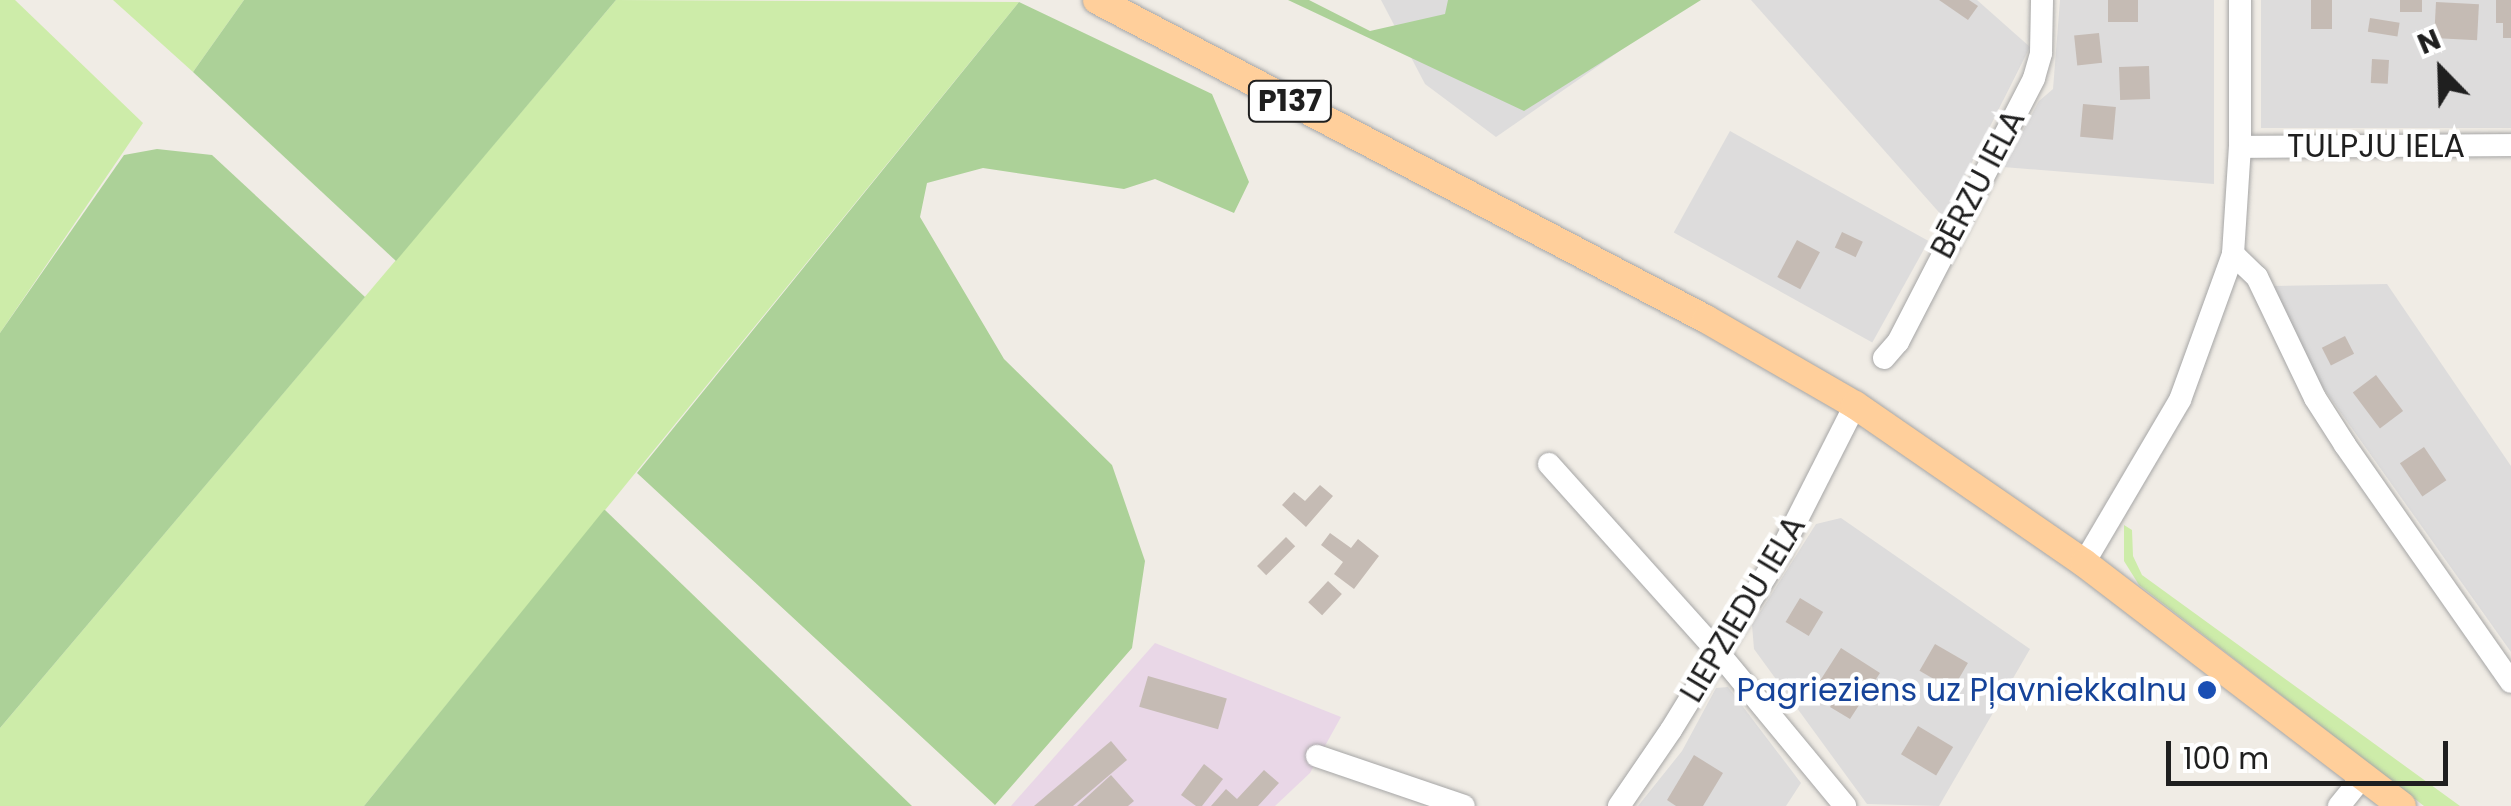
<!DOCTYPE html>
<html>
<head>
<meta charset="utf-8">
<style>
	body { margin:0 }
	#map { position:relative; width:2511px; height:806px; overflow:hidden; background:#f0ece5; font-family:Poppins,sans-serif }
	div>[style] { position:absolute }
	.residential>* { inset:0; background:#dddcdc; transform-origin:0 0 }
	.industrial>* { inset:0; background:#e9d7e7 }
	.grass>* { inset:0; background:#cdeca9 }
	.forest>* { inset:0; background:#acd198 }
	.building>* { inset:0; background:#c5bbb4; transform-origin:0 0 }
	.roads { filter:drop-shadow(0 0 2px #a6a6a6) drop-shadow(0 0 2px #a6a6a6) }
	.minor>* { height:22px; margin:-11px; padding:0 11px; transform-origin:11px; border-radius:11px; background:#fff }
	.major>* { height:28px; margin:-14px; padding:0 14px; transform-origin:14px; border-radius:14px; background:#ffcf9b }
	.dots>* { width:28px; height:28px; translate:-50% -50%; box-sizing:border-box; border:5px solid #fff; border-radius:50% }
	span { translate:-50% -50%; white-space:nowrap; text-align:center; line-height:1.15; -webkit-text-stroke:9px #fff; paint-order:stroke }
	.shield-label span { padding:2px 8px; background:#fff; border:2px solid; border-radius:8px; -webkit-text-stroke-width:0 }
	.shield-label { font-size:30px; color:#1f1f1f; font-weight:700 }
	.street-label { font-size:32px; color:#1f1f1f }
	.transit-label { font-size:32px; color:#164399 }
	.right { translate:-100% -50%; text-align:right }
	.north { position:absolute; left:2391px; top:20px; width:100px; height:100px; -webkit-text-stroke:8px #fff; paint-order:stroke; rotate:337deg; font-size:28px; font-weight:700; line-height:40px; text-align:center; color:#1f1f1f }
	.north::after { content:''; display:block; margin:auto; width:35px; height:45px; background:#1f1f1f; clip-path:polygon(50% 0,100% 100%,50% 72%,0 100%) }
	.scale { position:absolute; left:2166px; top:741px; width:282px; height:45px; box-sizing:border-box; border:5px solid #1f1f1f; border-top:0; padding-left:12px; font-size:30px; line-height:35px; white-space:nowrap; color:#1f1f1f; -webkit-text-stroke:8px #fff; paint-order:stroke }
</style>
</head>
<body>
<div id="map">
	<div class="residential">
		<i style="clip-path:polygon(1381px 0,1693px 0,1496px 137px,1425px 84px)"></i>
		<i style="clip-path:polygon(1751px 0,1977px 0,2030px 47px,1944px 218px)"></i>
		<i style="clip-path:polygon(2060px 0,2214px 0,2214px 184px,2003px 167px,2039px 101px,2053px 89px)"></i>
		<i style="left:2261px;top:0;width:250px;height:128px"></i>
		<i style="left:1730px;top:131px;width:227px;height:116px;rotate:29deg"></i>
		<i style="clip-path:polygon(2387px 284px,2511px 466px,2511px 652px,2319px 382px,2271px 286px)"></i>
		<i style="clip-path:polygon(1841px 518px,2030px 649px,1939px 806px,1867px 804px,1754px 649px,1752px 625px,1816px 524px)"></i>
		<i style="clip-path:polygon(1728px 687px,1801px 783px,1786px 806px,1638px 806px,1682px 751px,1716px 688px)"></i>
	</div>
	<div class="industrial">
		<i style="clip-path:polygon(1155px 643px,1341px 717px,1310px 773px,1275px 806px,1011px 806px)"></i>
	</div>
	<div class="grass">
		<i style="clip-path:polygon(0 0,15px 0,143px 123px,0 333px)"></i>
		<i style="clip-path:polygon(113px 0,244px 0,193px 72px)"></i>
		<i style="clip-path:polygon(616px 0,1019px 2px,364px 806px,0 806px,0 728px)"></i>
		<i style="clip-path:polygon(2124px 525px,2132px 530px,2133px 556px,2142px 575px,2460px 806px,2424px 806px,2139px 585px,2124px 561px)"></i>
	</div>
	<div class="forest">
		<i style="clip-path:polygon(244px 0,616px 0,396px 261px,193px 72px)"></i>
		<i style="clip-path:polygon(1288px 0,1309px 0,1370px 31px,1445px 14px,1448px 0,1701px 0,1524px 111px)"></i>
		<i style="clip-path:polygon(1019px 2px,1212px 94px,1249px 182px,1234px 213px,1155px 179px,1124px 189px,983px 168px,927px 183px,920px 217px,1004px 359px,1112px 465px,1145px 561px,1132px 648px,995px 805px,637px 473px)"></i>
		<i style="clip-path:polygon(157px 149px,212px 155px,365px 297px,0 728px,0 333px,124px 155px)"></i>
		<i style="clip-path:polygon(604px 510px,605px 510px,912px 806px,364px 806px)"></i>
	</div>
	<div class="building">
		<i style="clip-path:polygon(1939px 0,1969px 0,1978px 6px,1968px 20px)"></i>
		<i style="left:2108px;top:0;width:30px;height:22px"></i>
		<i style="left:2311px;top:0;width:21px;height:29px"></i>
		<i style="left:2400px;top:0;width:22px;height:12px"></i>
		<i style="clip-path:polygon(2496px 0,2511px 0,2511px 38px,2503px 38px,2503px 23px,2496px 23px)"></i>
		<i style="left:2436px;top:2px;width:43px;height:36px;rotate:3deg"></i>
		<i style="left:2370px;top:18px;width:30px;height:14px;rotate:9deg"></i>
		<i style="left:2099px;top:33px;width:30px;height:25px;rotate:84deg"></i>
		<i style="left:2372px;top:59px;width:17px;height:24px;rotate:3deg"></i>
		<i style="left:2149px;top:66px;width:33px;height:30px;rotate:88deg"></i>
		<i style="left:2083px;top:104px;width:33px;height:33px;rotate:5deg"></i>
		<i style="left:1842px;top:232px;width:23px;height:17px;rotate:25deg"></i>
		<i style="left:1797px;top:240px;width:26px;height:42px;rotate:28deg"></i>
		<i style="left:2345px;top:336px;width:20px;height:26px;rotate:63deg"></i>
		<i style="left:2376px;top:375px;width:45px;height:29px;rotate:53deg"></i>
		<i style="left:2424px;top:447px;width:40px;height:29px;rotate:56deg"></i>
		<i style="clip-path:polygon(1320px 485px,1333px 496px,1306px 527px,1282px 505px,1294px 492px,1305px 501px)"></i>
		<i style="clip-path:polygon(1330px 533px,1351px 548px,1358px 539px,1379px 556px,1354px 589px,1334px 574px,1343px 562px,1321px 545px)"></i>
		<i style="left:1286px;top:537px;width:13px;height:41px;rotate:45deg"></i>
		<i style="left:1328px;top:581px;width:19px;height:29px;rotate:43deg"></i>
		<i style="left:1800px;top:598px;width:27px;height:28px;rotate:31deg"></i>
		<i style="left:1935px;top:644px;width:38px;height:31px;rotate:30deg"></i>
		<i style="clip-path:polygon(1841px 648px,1880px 673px,1850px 719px,1830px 707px,1835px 699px,1816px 687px)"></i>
		<i style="left:1148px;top:676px;width:82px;height:32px;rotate:16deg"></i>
		<i style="left:1918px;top:726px;width:41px;height:33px;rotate:31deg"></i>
		<i style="clip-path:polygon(1111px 741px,1127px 760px,1073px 806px,1034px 806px)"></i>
		<i style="clip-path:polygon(1694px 755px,1723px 773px,1703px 806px,1676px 806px,1667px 800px)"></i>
		<i style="clip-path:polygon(1204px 764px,1223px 779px,1202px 806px,1196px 806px,1181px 795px)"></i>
		<i style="clip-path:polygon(1264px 770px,1279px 783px,1258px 806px,1211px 806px,1226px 789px,1237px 799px)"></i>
		<i style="clip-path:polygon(1111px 775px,1134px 801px,1128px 806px,1077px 806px)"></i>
	</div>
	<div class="roads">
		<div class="minor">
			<i style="left:2240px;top:147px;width:271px;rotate:-0.4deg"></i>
			<i style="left:2233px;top:254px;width:33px;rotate:44deg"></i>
			<i style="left:2257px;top:277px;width:134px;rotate:64.4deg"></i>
			<i style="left:2315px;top:398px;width:56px;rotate:57.4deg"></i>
			<i style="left:2345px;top:445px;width:289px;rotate:55deg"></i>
			<i style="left:1884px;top:358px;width:21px;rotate:-49deg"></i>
			<i style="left:1898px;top:342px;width:297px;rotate:-62.7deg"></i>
			<i style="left:2034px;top:78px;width:26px;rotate:-74deg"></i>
			<i style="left:2041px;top:53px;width:53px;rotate:-88.9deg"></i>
			<i style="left:1549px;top:464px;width:251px;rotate:48.1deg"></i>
			<i style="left:1717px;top:651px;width:201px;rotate:50.4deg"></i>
			<i style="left:2084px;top:563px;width:189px;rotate:-59.5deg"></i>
			<i style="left:2180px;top:400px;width:155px;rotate:-70deg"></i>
			<i style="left:2233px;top:254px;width:107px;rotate:-86.3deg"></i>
			<i style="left:2240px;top:147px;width:147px;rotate:-90deg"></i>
			<i style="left:1317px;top:756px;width:155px;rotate:18.8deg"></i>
			<i style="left:1619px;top:806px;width:92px;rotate:-55.6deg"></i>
			<i style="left:1671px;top:730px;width:210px;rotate:-58.4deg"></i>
			<i style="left:1781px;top:551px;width:164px;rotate:-63.1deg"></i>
			<i style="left:2339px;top:806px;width:38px;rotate:-51deg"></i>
		</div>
		<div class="major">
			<i style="left:1097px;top:0;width:687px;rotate:27.65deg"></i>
			<i style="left:1706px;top:319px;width:172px;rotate:30deg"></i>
			<i style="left:1855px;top:405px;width:278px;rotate:34.6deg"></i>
			<i style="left:2084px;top:563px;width:400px;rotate:37.4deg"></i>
		</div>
	</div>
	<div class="dots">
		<i style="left:2207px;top:690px;background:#1a4fb4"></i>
	</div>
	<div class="shield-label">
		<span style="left:1290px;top:101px">P137</span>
	</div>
	<div class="street-label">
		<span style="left:2376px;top:146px">TULPJU IELA</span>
		<span style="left:1978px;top:184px;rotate:-62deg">BĒRZU IELA</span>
		<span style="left:1743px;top:609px;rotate:-59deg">LIEPZIEDU IELA</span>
	</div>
	<div class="transit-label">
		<span class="right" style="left:2187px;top:690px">Pagrieziens uz Pļavniekkalnu</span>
	</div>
	<div class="north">N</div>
	<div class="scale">100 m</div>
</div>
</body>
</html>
